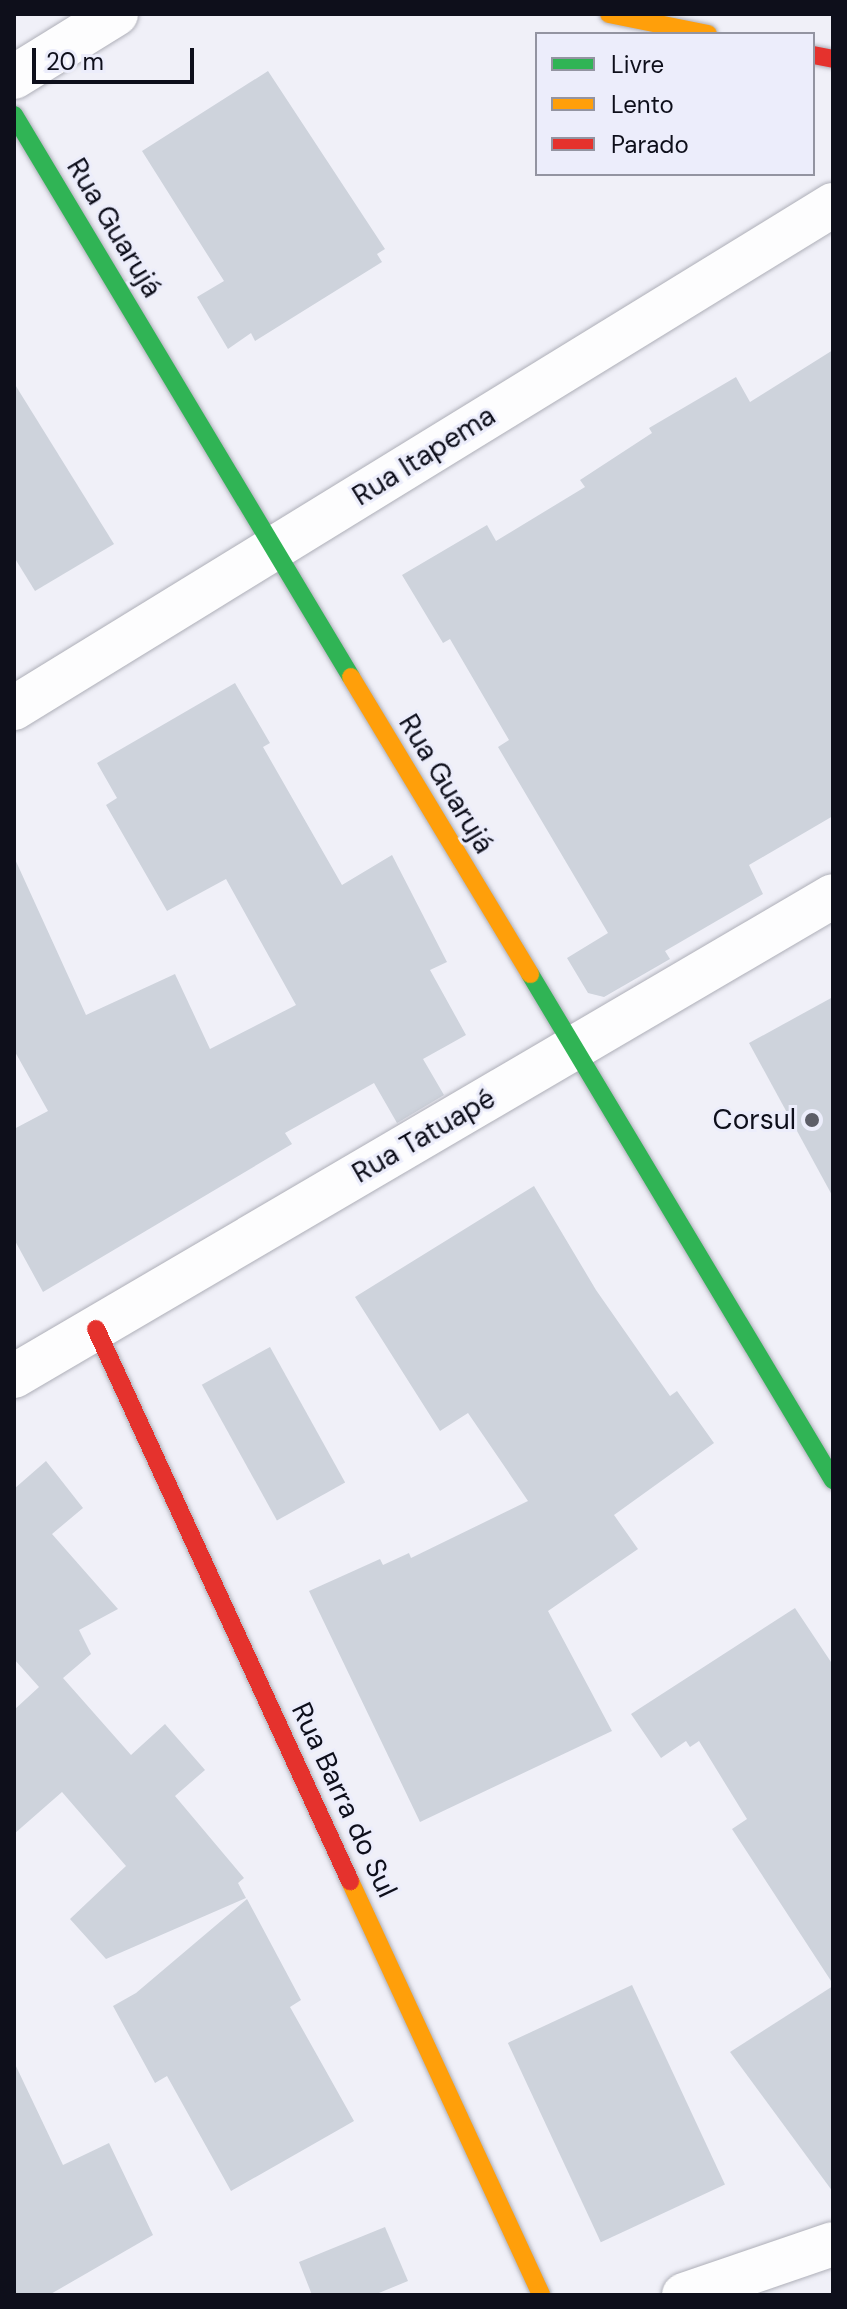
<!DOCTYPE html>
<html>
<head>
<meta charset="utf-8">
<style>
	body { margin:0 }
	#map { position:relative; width:847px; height:2309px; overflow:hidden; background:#f0f0f8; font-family:"DM Sans",sans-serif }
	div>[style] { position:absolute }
	.building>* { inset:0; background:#ced3dc; transform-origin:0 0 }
	.roads { filter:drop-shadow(0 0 2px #aeafb8) drop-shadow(0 0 2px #aeafb8) }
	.street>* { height:44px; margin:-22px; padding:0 22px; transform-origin:22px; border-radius:22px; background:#fdfdfe }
	.fast>* { height:18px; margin:-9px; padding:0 9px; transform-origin:9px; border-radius:9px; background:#30b455 }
	.slow>* { height:18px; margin:-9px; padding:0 9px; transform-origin:9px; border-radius:9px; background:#ff9f0a }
	.jam>* { height:18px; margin:-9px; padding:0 9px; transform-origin:9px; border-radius:9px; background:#e5322d }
	.dots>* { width:22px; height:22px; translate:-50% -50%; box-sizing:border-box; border:4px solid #ecedfb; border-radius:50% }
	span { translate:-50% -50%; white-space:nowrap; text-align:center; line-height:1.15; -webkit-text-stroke:6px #ecedfb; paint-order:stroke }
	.street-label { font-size:28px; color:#0e0f1b }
	.poi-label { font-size:28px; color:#0e0f1b }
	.right { translate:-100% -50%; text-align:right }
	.frame { position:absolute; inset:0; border:16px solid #0e0f1b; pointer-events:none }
	.legend { position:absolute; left:535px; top:32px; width:280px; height:144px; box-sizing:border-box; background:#ecedfb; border:2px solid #9394a1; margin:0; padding:10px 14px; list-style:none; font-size:24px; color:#0e0f1b }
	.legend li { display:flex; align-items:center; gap:16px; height:40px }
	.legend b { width:40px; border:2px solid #9394a1 }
	.scale { position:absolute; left:32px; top:48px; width:162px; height:36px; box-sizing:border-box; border:4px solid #0e0f1b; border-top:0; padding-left:10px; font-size:24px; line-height:28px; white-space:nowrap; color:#0e0f1b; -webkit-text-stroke:6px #ecedfb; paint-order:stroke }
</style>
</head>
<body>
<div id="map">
	<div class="building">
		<i style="clip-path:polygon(268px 71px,385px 249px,377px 254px,382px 262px,255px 341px,251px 333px,228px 349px,197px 297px,224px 281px,142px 151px)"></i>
		<i style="clip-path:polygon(833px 350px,833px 816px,749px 865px,763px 894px,665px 951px,670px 959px,604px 997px,588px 993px,567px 958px,608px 933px,498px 747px,509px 740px,450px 639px,443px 643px,402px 575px,487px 525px,496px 541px,585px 487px,580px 480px,652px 433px,649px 428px,736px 377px,750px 402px)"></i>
		<i style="clip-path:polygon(14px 383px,114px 544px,35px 591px,14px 557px)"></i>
		<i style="clip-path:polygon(235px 683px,270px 743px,263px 747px,342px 885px,392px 855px,447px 962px,430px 970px,466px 1035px,423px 1059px,444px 1095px,397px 1123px,374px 1083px,285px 1133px,292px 1144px,43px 1292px,14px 1239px,14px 1129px,48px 1111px,14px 1050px,14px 857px,86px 1015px,175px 974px,210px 1049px,296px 1005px,226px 879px,167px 911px,106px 805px,117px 798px,97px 763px)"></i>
		<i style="clip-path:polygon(833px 997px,833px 1197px,749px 1043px)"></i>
		<i style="clip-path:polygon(534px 1186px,596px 1290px,670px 1396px,677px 1391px,714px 1443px,614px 1515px,638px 1549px,548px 1611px,612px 1731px,420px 1822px,309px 1591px,380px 1559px,383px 1565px,409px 1553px,411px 1558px,528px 1501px,468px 1413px,440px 1431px,355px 1297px)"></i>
		<i style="left:270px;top:1347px;width:155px;height:78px;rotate:61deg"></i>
		<i style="clip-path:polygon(46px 1461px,83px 1508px,52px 1534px,118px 1609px,79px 1630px,91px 1654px,63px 1678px,131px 1755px,165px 1724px,205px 1770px,175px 1796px,244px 1878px,238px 1883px,246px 1898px,106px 1959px,70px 1919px,126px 1866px,62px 1792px,14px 1834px,14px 1710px,39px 1687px,14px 1659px,14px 1489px)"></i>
		<i style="clip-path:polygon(795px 1608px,833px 1665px,833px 1984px,732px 1829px,747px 1819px,699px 1741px,690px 1747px,686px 1741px,661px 1758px,631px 1714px)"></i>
		<i style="clip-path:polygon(247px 1899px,301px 2000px,290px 2007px,354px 2121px,231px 2191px,167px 2076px,155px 2083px,113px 2006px,136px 1993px)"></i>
		<i style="left:632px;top:1985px;width:220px;height:137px;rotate:65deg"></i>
		<i style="clip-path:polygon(833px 1986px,833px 2192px,730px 2052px)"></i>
		<i style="clip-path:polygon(14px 2062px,63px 2165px,109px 2143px,153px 2235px,49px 2295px,14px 2295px)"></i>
		<i style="clip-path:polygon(385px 2227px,408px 2281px,374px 2295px,312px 2295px,299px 2262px)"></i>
	</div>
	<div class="roads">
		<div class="street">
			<i style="left:14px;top:77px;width:120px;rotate:-31.7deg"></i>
			<i style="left:14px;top:708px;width:961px;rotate:-31.56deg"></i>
			<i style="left:14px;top:1376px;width:949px;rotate:-30.37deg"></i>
			<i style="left:684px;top:2295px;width:157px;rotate:-18.9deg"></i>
		</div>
		<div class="fast">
			<i style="left:14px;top:115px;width:655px;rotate:59.05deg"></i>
			<i style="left:530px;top:974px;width:590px;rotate:59.09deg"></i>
		</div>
		<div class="slow">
			<i style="left:609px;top:14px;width:101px;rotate:11.4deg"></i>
			<i style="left:351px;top:677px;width:347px;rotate:58.9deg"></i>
			<i style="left:350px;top:1881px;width:456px;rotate:65.2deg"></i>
		</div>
		<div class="jam">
			<i style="left:813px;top:55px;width:20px;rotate:11deg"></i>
			<i style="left:96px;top:1329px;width:608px;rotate:65.29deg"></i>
		</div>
	</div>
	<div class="dots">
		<i style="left:812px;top:1120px;background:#5d5e68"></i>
	</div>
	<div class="street-label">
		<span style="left:114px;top:228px;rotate:59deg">Rua Guarujá</span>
		<span style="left:424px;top:456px;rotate:-32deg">Rua Itapema</span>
		<span style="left:446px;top:784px;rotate:59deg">Rua Guarujá</span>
		<span style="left:424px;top:1136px;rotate:-30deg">Rua Tatuapé</span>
		<span style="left:344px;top:1800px;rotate:65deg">Rua Barra do Sul</span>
	</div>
	<div class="poi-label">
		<span class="right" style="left:796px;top:1120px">Corsul</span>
	</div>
	<div class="frame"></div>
	<ul class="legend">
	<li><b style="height:10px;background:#30b455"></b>Livre</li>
	<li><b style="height:10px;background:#ff9f0a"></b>Lento</li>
	<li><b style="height:10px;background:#e5322d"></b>Parado</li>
	</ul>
	<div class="scale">20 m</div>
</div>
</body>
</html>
